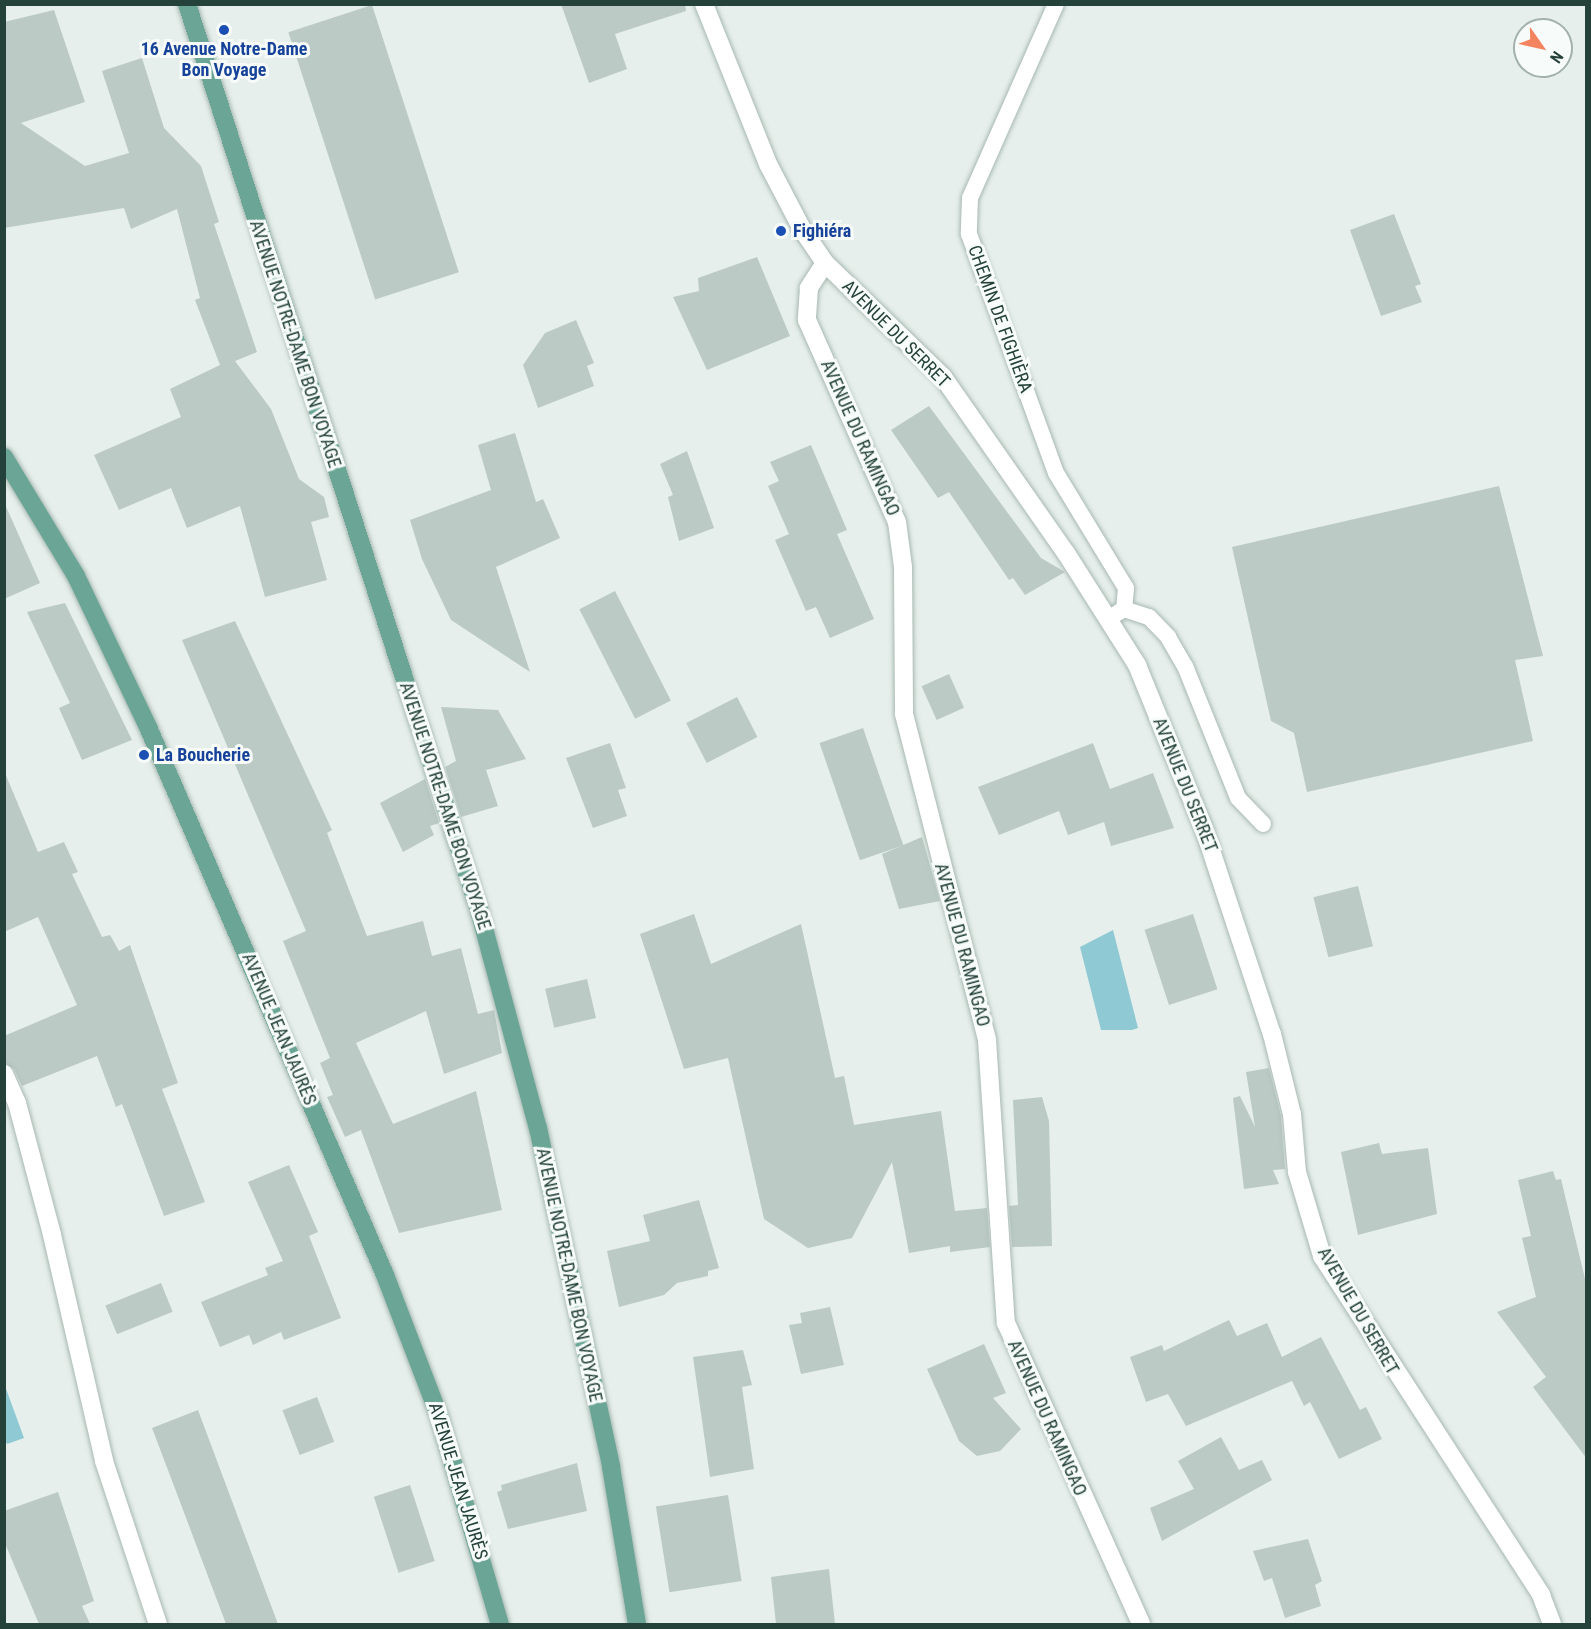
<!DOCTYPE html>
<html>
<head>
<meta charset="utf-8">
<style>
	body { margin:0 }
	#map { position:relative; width:1591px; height:1629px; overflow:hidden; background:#e6efeb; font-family:"Roboto Condensed",sans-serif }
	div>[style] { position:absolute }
	.water>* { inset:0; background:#8ec9d4 }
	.building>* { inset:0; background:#bbcac4; transform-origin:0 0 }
	.roads { filter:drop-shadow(0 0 2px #a8b8b2) drop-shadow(0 0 2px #a8b8b2) }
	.lane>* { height:16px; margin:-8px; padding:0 8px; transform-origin:8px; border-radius:8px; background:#fff }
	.street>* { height:18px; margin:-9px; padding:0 9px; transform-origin:9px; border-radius:9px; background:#fff }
	.secondary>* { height:18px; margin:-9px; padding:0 9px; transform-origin:9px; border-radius:9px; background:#fff }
	.primary>* { height:18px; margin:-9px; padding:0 9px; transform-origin:9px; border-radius:9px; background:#6aa596 }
	.dots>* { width:16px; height:16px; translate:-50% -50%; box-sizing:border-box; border:3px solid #f7fbf9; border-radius:50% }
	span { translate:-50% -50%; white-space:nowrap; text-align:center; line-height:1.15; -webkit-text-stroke:6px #f7fbf9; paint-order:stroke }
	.transit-label { font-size:18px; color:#164399; font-weight:700 }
	.left { translate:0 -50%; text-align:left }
	.street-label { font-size:18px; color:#24423a }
	.frame { position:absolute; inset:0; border:6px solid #24423a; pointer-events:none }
	.north { position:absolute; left:1513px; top:18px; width:60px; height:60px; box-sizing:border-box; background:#f7fbf9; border:2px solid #a3b1ad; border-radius:50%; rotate:124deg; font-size:16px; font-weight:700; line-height:24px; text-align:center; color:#24423a }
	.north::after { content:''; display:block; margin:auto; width:21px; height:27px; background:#f4845f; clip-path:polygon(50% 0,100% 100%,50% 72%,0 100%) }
</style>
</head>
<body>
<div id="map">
	<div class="water">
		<i style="clip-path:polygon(1113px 930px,1138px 1028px,1132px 1030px,1101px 1030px,1080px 947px)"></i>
		<i style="clip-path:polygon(5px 1386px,24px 1438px,7px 1444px,4px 1438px)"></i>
	</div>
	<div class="building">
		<i style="clip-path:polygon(561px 4px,685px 4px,686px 11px,615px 34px,627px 69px,589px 83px)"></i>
		<i style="left:372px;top:5px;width:281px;height:88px;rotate:72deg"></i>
		<i style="clip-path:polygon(54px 10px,85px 102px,21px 123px,85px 166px,129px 153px,102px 71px,142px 58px,164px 128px,201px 166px,219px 222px,214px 224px,257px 352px,235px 361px,271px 409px,299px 479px,324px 497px,329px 517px,311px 522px,327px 580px,265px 597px,240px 506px,187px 528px,171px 488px,119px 510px,94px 455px,181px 417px,170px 389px,220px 365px,195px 300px,200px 298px,177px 209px,131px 229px,124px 208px,4px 228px,4px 22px)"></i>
		<i style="clip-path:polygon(1394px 214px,1421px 284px,1415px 286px,1422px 302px,1381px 316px,1350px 230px)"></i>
		<i style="clip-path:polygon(757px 257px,790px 336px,707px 370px,673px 297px,699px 291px,698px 278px)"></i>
		<i style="clip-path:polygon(576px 320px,594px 363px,587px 366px,594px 386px,538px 408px,523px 365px,545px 333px)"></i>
		<i style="clip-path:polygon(929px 406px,1041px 558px,1065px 572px,1025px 595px,1013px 578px,1009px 580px,949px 492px,938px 498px,891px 430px)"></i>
		<i style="clip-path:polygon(515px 433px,536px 502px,543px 499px,560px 538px,496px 567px,530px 672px,451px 620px,422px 559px,410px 520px,491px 490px,478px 445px)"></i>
		<i style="clip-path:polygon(811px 445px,847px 530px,837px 534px,874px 619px,830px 638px,816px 607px,806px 611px,775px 540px,789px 534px,768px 486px,779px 481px,770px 462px)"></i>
		<i style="clip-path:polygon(687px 451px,714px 528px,679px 541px,668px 497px,673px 495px,660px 464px)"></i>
		<i style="clip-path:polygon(1499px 486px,1543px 656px,1515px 660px,1533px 741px,1307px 792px,1294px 733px,1271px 721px,1232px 547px)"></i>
		<i style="clip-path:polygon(4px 502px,40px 583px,4px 599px)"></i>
		<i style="left:615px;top:591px;width:123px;height:40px;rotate:63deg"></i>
		<i style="clip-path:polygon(65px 603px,132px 740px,82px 760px,59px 708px,70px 703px,27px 612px)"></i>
		<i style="clip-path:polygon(235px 621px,332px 830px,327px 833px,367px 936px,423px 921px,432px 956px,461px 948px,478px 1014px,494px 1010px,502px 1053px,444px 1074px,426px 1011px,356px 1043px,393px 1124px,476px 1091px,502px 1210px,399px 1233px,361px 1130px,345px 1137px,327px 1097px,333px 1095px,320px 1063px,330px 1058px,283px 941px,306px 931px,182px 640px)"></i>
		<i style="left:949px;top:674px;width:37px;height:30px;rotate:66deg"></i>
		<i style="left:737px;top:697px;width:45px;height:57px;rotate:63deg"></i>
		<i style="clip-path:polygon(441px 707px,498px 710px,526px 759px,486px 770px,498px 806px,461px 817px,445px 767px,456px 761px)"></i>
		<i style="left:863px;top:728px;width:124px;height:46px;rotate:71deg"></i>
		<i style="clip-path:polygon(610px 743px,626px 788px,618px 790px,627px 816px,593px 828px,566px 758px)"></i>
		<i style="clip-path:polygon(1093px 743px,1110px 789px,1153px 773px,1174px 828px,1111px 846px,1104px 822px,1068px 835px,1059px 811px,999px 835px,978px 787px)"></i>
		<i style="clip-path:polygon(5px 773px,38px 852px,64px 842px,78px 872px,72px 874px,102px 937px,110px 935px,119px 951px,130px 945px,178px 1083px,162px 1089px,205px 1202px,164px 1216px,122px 1104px,116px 1107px,97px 1056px,22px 1086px,14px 1069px,4px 1063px,4px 1036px,77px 1005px,38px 917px,4px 932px)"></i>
		<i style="clip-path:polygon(425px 779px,439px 823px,430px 826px,434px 835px,403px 852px,380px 803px)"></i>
		<i style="clip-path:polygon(922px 837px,940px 901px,899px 909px,882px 854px)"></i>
		<i style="left:1358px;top:886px;width:62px;height:46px;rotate:76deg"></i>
		<i style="clip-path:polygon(694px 914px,711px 964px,801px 924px,835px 1078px,844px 1076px,854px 1125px,941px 1111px,955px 1211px,987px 1208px,990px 1247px,950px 1252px,950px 1246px,909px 1253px,892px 1162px,852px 1238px,808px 1248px,764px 1219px,728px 1058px,684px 1069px,640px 934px)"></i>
		<i style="left:1193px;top:914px;width:79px;height:51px;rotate:72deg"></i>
		<i style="left:587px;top:979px;width:40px;height:43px;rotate:77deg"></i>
		<i style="clip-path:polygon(1269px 1068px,1281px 1116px,1285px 1169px,1273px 1170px,1279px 1184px,1244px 1189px,1233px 1098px,1240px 1096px,1255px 1127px,1246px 1072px)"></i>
		<i style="clip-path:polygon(1042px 1097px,1049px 1121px,1052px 1246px,1012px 1247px,1009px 1206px,1018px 1205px,1013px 1100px)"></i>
		<i style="clip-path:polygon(1379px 1143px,1382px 1154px,1428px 1148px,1437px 1214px,1358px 1235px,1341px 1152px)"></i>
		<i style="clip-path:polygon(289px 1165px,318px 1232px,309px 1236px,341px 1318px,284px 1340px,281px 1332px,253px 1345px,249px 1335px,220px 1347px,201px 1302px,268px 1275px,265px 1268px,283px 1261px,248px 1182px)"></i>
		<i style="clip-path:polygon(1553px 1171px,1556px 1180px,1561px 1179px,1587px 1287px,1587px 1459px,1533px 1387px,1546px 1377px,1497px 1312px,1536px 1297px,1522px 1238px,1531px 1236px,1518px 1180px)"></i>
		<i style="clip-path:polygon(699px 1200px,719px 1268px,708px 1271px,708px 1276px,677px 1283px,664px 1295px,619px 1307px,607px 1251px,650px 1241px,643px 1215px)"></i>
		<i style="left:161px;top:1283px;width:31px;height:60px;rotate:68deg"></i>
		<i style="clip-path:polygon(830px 1307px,844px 1365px,801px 1374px,789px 1325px,802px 1323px,800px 1313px)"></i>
		<i style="clip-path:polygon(1229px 1320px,1237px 1336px,1267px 1323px,1282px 1357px,1321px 1337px,1360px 1410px,1366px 1407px,1382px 1439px,1339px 1459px,1310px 1402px,1304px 1406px,1292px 1381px,1186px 1426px,1168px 1394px,1146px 1402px,1130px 1357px,1162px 1345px,1164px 1351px)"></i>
		<i style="clip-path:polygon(984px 1344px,1006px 1393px,993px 1398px,1021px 1429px,1000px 1451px,977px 1456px,959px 1441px,927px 1369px)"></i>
		<i style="clip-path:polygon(743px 1350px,752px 1385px,742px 1387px,754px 1469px,710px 1477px,693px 1357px)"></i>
		<i style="left:317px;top:1397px;width:48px;height:37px;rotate:69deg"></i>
		<i style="clip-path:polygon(198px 1410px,257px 1568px,278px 1624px,226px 1624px,174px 1486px,152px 1428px)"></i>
		<i style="clip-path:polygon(1221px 1437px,1239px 1470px,1262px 1460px,1272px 1480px,1162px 1541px,1150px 1508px,1194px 1489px,1178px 1461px)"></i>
		<i style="clip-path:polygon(577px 1463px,587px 1511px,508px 1529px,497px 1492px,502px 1490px,501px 1485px)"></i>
		<i style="left:410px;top:1485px;width:80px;height:38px;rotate:72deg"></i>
		<i style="clip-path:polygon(58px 1492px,94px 1601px,82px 1606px,90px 1624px,39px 1624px,4px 1541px,4px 1511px)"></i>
		<i style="left:728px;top:1495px;width:87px;height:73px;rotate:81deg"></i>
		<i style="clip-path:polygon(1308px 1539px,1322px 1581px,1315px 1585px,1321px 1606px,1285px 1618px,1272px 1578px,1264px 1581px,1253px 1551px)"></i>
		<i style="clip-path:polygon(829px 1569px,835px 1624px,776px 1624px,771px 1577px)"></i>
	</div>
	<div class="roads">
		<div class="lane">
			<i style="left:1056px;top:4px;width:212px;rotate:113.9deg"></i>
			<i style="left:970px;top:198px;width:36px;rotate:92deg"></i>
			<i style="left:969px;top:234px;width:254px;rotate:70deg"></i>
			<i style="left:1056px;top:473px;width:135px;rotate:58.7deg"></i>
			<i style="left:1126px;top:588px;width:21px;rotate:95deg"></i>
			<i style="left:1124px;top:609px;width:19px;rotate:148deg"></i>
			<i style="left:1124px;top:609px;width:26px;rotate:18deg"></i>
			<i style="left:1149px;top:617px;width:28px;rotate:46deg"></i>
			<i style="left:1168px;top:637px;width:34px;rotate:60deg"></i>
			<i style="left:1185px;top:666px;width:142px;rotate:68.1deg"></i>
			<i style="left:1238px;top:798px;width:36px;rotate:46deg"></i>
		</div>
		<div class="street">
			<i style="left:825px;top:263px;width:30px;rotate:123deg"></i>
			<i style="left:809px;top:288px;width:32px;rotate:94deg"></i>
			<i style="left:807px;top:320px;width:221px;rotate:66deg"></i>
			<i style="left:897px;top:522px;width:45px;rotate:82.4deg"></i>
			<i style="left:903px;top:567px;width:147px;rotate:89.6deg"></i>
			<i style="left:904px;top:714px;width:336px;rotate:75.7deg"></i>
			<i style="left:987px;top:1040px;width:284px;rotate:86.2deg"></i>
			<i style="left:1006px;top:1323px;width:330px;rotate:65.8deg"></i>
			<i style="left:4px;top:1074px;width:32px;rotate:66deg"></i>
			<i style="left:17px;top:1103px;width:137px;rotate:75.1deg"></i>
			<i style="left:52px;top:1235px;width:232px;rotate:77deg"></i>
			<i style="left:104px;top:1461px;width:172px;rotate:71.7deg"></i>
		</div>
		<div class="secondary">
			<i style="left:704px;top:4px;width:172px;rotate:68.2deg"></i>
			<i style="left:768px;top:164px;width:73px;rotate:62.4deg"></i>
			<i style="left:802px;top:229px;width:41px;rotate:55.9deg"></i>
			<i style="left:825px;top:263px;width:164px;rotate:44deg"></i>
			<i style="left:943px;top:377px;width:215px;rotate:55.1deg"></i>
			<i style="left:1066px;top:553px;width:133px;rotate:57.6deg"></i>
			<i style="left:1137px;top:665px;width:180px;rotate:67.8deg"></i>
			<i style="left:1205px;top:832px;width:213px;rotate:71.7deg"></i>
			<i style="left:1272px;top:1034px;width:82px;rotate:76deg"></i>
			<i style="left:1292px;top:1114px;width:58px;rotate:85.1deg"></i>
			<i style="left:1297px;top:1172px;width:88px;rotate:73.4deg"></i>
			<i style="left:1322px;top:1256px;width:404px;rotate:57.1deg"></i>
			<i style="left:1541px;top:1595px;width:31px;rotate:69deg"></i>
		</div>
		<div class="primary">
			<i style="left:187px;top:4px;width:952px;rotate:72.14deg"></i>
			<i style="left:479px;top:910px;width:226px;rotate:74.9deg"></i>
			<i style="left:538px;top:1128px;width:347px;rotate:77.8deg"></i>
			<i style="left:611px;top:1467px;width:159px;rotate:80.6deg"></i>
			<i style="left:4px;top:457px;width:139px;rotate:58.8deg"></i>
			<i style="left:76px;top:576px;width:167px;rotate:64.5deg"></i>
			<i style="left:148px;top:727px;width:597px;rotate:66.61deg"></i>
			<i style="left:385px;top:1275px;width:151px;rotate:69deg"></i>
			<i style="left:439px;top:1416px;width:217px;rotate:73.7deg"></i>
		</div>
	</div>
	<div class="dots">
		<i style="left:224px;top:30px;background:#1a4fb4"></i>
		<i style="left:781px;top:231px;background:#1a4fb4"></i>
		<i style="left:144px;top:755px;background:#1a4fb4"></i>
	</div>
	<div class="transit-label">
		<span style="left:224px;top:60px">16 Avenue Notre-Dame<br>Bon Voyage</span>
		<span class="left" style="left:793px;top:231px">Fighiéra</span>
		<span class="left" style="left:156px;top:755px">La Boucherie</span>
	</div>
	<div class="street-label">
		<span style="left:1000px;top:319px;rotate:70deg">CHEMIN DE FIGHIÈRA</span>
		<span style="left:896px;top:334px;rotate:45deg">AVENUE DU SERRET</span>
		<span style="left:295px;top:344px;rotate:72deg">AVENUE NOTRE-DAME BON VOYAGE</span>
		<span style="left:860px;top:438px;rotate:66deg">AVENUE DU RAMINGAO</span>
		<span style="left:1185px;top:785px;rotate:68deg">AVENUE DU SERRET</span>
		<span style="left:445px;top:806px;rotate:72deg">AVENUE NOTRE-DAME BON VOYAGE</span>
		<span style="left:962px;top:945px;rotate:75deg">AVENUE DU RAMINGAO</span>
		<span style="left:279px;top:1029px;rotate:67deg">AVENUE JEAN JAURÈS</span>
		<span style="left:569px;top:1275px;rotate:78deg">AVENUE NOTRE-DAME BON VOYAGE</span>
		<span style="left:1358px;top:1311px;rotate:60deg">AVENUE DU SERRET</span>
		<span style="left:1047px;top:1418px;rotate:66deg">AVENUE DU RAMINGAO</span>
		<span style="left:458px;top:1481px;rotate:73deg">AVENUE JEAN JAURÈS</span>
	</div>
	<div class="frame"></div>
	<div class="north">N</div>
</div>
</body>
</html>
